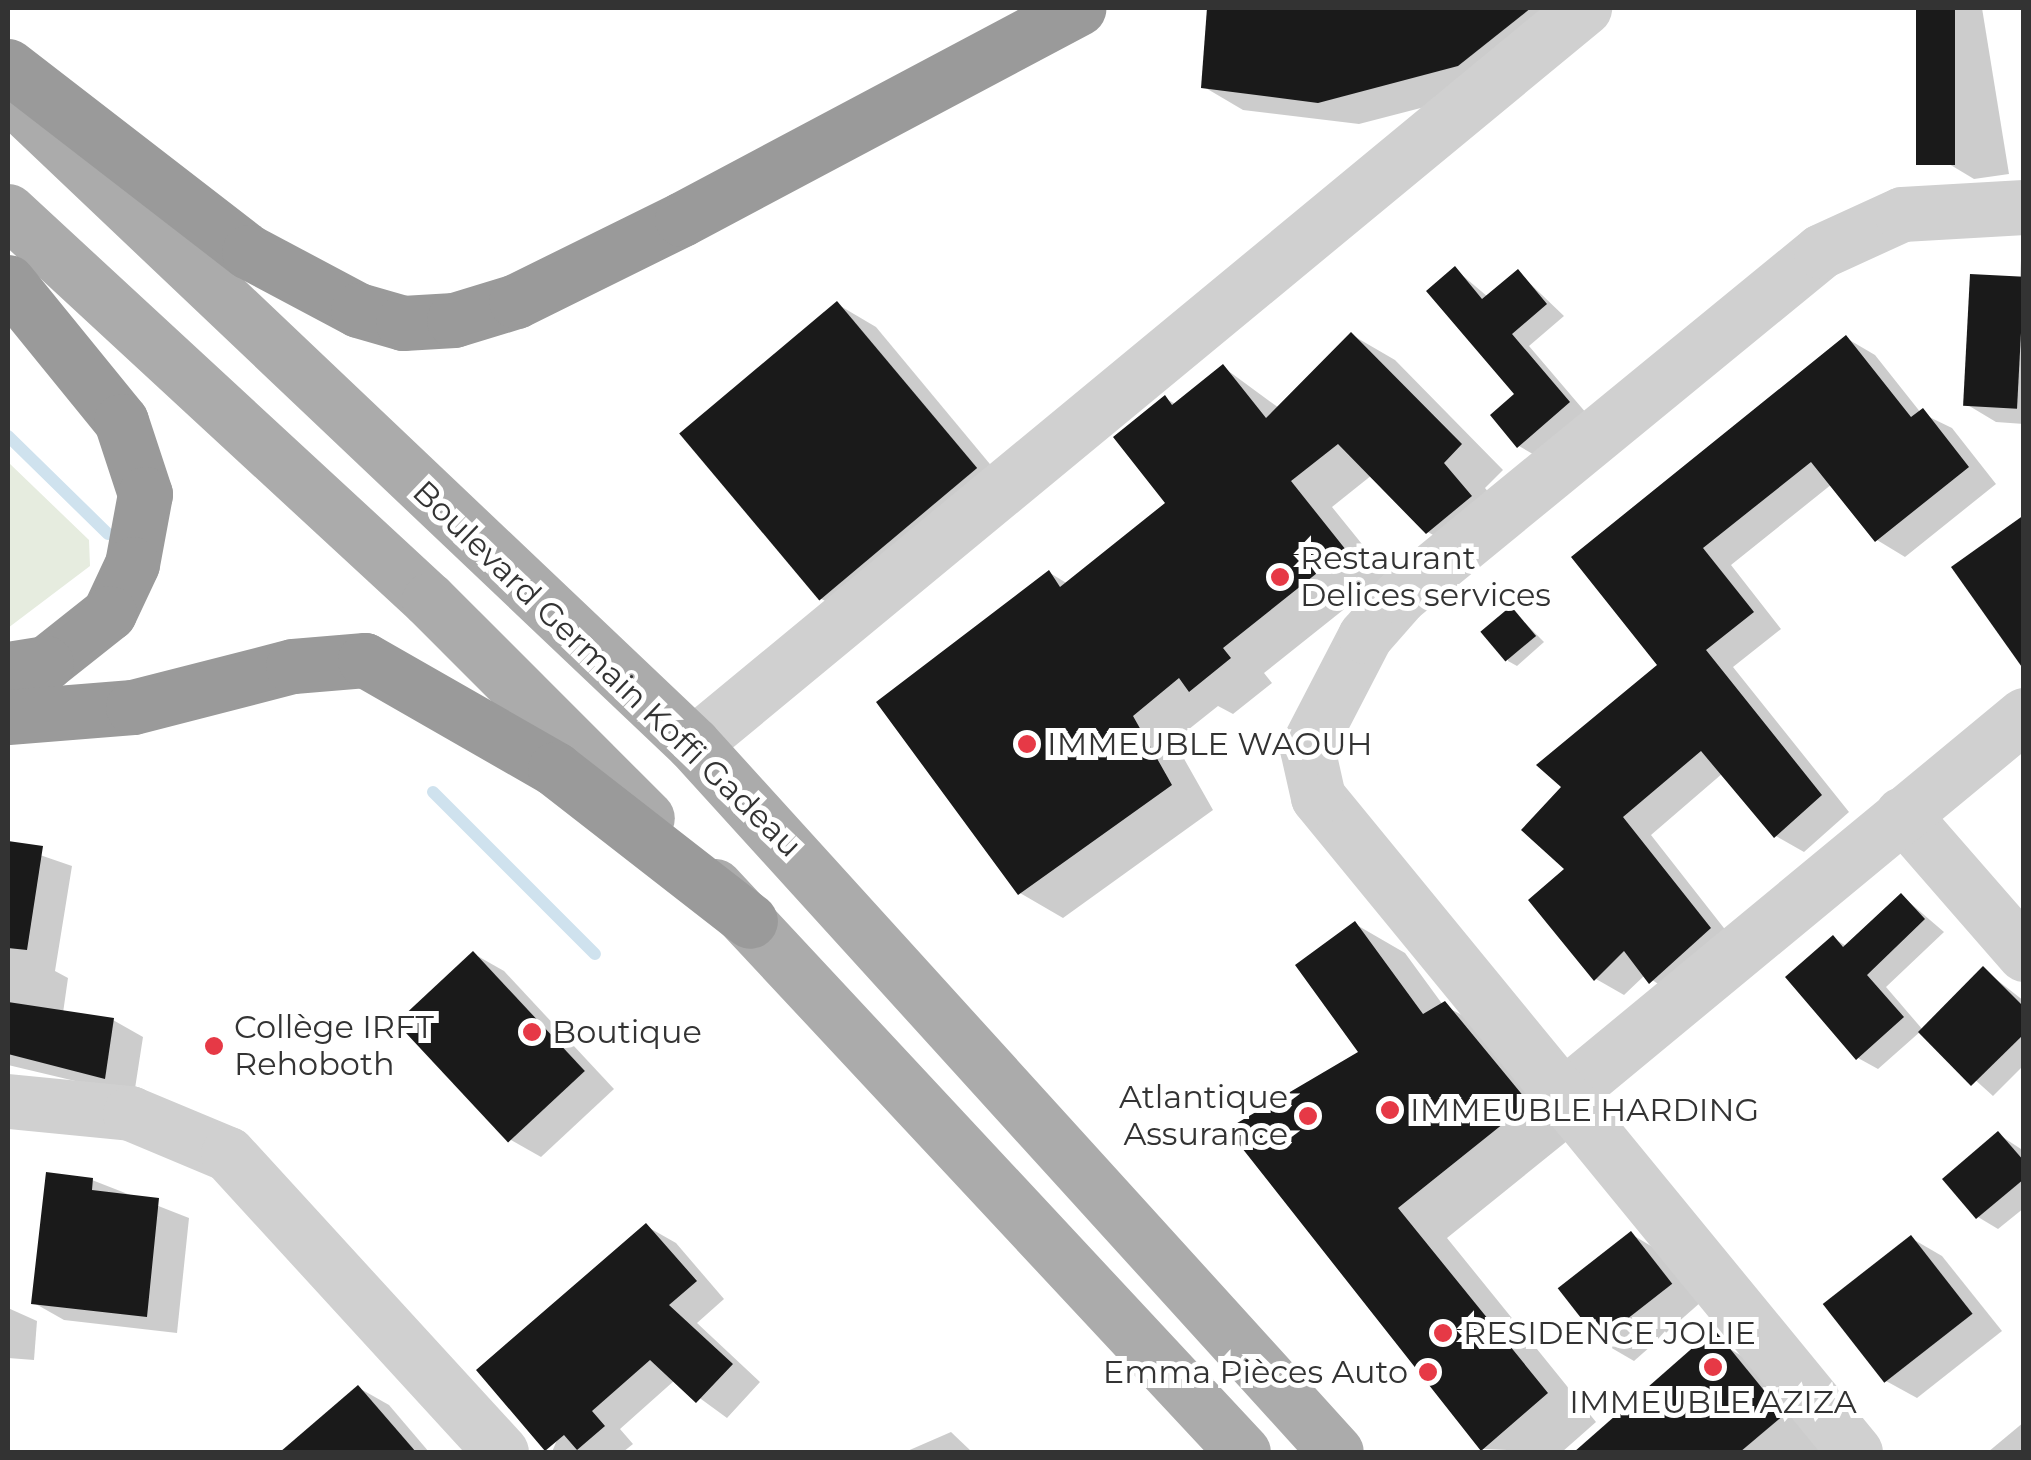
<!DOCTYPE html>
<html>
<head>
<meta charset="utf-8">
<style>
	body { margin:0 }
	#map { position:relative; width:2031px; height:1460px; overflow:hidden; background:#fff; font-family:Montserrat,sans-serif }
	div>[style] { position:absolute }
	.green>* { inset:0; background:#e6ecdf }
	.shadow>* { inset:0; background:#0003 }
	.stream>* { height:12px; margin:-6px; padding:0 6px; transform-origin:6px; border-radius:6px; background:#cfe2ee }
	.building>* { inset:0; background:#1a1a1a; transform-origin:0 0 }
	.minor>* { height:55px; margin:-27.5px; padding:0 27.5px; transform-origin:27.5px; border-radius:27.5px; background:#d0d0d0 }
	.major>* { height:55px; margin:-27.5px; padding:0 27.5px; transform-origin:27.5px; border-radius:27.5px; background:#ababab }
	.highway>* { height:55px; margin:-27.5px; padding:0 27.5px; transform-origin:27.5px; border-radius:27.5px; background:#9a9a9a }
	.dots>* { width:28px; height:28px; translate:-50% -50%; box-sizing:border-box; border:5px solid #fff; border-radius:50% }
	span { translate:-50% -50%; white-space:nowrap; text-align:center; line-height:1.15; -webkit-text-stroke:10px #fff; paint-order:stroke }
	.poi-label { font-size:32px; color:#333 }
	.left { translate:0 -50%; text-align:left }
	.right { translate:-100% -50%; text-align:right }
	.street-label { font-size:32px; color:#333 }
	.frame { position:absolute; inset:0; border:10px solid #333; pointer-events:none }
</style>
</head>
<body>
<div id="map">
	<div class="green">
		<i style="clip-path:polygon(8px 462px,89px 540px,90px 566px,8px 628px)"></i>
	</div>
	<div class="shadow">
		<i style="clip-path:polygon(1209px 8px,1598px 8px,1498px 88px,1359px 124px,1243px 110px,1204px 87px)"></i>
		<i style="clip-path:polygon(1919px 8px,1982px 8px,2009px 174px,1974px 179px,1944px 161px)"></i>
		<i style="clip-path:polygon(2022px 241px,2024px 424px,1996px 422px,1966px 404px,2020px 280px)"></i>
		<i style="clip-path:polygon(1455px 269px,1488px 297px,1518px 272px,1564px 316px,1529px 346px,1587px 414px,1538px 457px,1519px 446px,1518px 394px)"></i>
		<i style="clip-path:polygon(837px 304px,876px 327px,1014px 493px,859px 621px,820px 598px)"></i>
		<i style="clip-path:polygon(1352px 335px,1395px 360px,1503px 470px,1485px 488px,1513px 522px,1471px 557px,1428px 532px,1372px 475px,1332px 507px,1387px 575px,1264px 673px,1272px 683px,1233px 714px,1218px 706px,1174px 741px,1213px 810px,1063px 918px,1020px 893px,1050px 573px,1068px 584px,1169px 504px,1165px 398px,1177px 405px,1223px 367px,1279px 408px)"></i>
		<i style="clip-path:polygon(1846px 338px,1875px 355px,1921px 413px,1952px 428px,1996px 484px,1905px 557px,1877px 540px,1832px 484px,1731px 565px,1781px 629px,1733px 667px,1849px 812px,1804px 852px,1776px 836px,1723px 773px,1651px 835px,1738px 946px,1680px 999px,1645px 975px,1624px 995px,1596px 979px,1567px 870px,1564px 787px,1660px 666px,1575px 558px)"></i>
		<i style="clip-path:polygon(1511px 609px,1544px 642px,1517px 666px,1508px 661px)"></i>
		<i style="clip-path:polygon(8px 844px,72px 866px,55px 971px,68px 978px,63px 1013px,113px 1020px,143px 1037px,134px 1095px,8px 1065px)"></i>
		<i style="clip-path:polygon(1902px 896px,1944px 932px,1886px 987px,1923px 1030px,1983px 969px,2024px 1001px,2024px 1065px,1993px 1096px,1921px 1031px,1878px 1069px,1858px 1058px,1833px 938px,1848px 947px)"></i>
		<i style="clip-path:polygon(1355px 924px,1405px 953px,1443px 1005px,1496px 1033px,1577px 1133px,1447px 1238px,1596px 1422px,1562px 1452px,1482px 1449px,1231px 1130px,1362px 1053px)"></i>
		<i style="clip-path:polygon(474px 954px,504px 971px,614px 1089px,541px 1157px,511px 1140px)"></i>
		<i style="clip-path:polygon(1998px 1134px,2024px 1151px,2024px 1208px,1998px 1229px,1978px 1217px)"></i>
		<i style="clip-path:polygon(92px 1180px,189px 1218px,177px 1333px,64px 1320px,34px 1303px)"></i>
		<i style="clip-path:polygon(646px 1226px,676px 1243px,724px 1299px,697px 1323px,760px 1382px,727px 1418px,675px 1380px,620px 1429px,633px 1444px,623px 1452px,552px 1452px)"></i>
		<i style="clip-path:polygon(1631px 1234px,1661px 1252px,1701px 1302px,1634px 1361px,1603px 1343px)"></i>
		<i style="clip-path:polygon(1911px 1238px,1942px 1256px,2002px 1331px,1917px 1398px,1886px 1381px)"></i>
		<i style="clip-path:polygon(8px 1308px,37px 1321px,34px 1360px,8px 1358px)"></i>
		<i style="clip-path:polygon(1709px 1337px,1777px 1376px,1848px 1452px,1578px 1452px)"></i>
		<i style="clip-path:polygon(359px 1388px,389px 1405px,429px 1452px,284px 1452px)"></i>
		<i style="clip-path:polygon(2024px 1422px,2024px 1452px,1988px 1452px)"></i>
		<i style="clip-path:polygon(951px 1432px,972px 1452px,905px 1452px)"></i>
	</div>
	<div class="stream">
		<i style="left:8px;top:436px;width:140px;rotate:44.4deg"></i>
		<i style="left:433px;top:792px;width:229px;rotate:45deg"></i>
	</div>
	<div class="building">
		<i style="clip-path:polygon(1207px 8px,1531px 8px,1458px 66px,1318px 103px,1201px 88px)"></i>
		<i style="left:1916px;top:8px;width:39px;height:157px"></i>
		<i style="clip-path:polygon(1455px 266px,1482px 299px,1518px 269px,1547px 304px,1512px 334px,1570px 402px,1517px 448px,1490px 415px,1514px 394px,1426px 291px)"></i>
		<i style="left:1970px;top:274px;width:54px;height:132px;rotate:3deg"></i>
		<i style="left:837px;top:301px;width:218px;height:206px;rotate:50deg"></i>
		<i style="clip-path:polygon(1351px 332px,1462px 444px,1444px 463px,1472px 496px,1426px 534px,1338px 444px,1291px 481px,1346px 550px,1223px 648px,1231px 658px,1189px 692px,1179px 678px,1133px 716px,1172px 785px,1018px 895px,876px 702px,1049px 570px,1060px 587px,1165px 503px,1113px 437px,1165px 395px,1172px 405px,1223px 364px,1266px 418px)"></i>
		<i style="clip-path:polygon(1846px 335px,1911px 417px,1923px 408px,1969px 467px,1875px 542px,1811px 462px,1703px 548px,1754px 612px,1706px 650px,1822px 795px,1774px 838px,1701px 751px,1623px 817px,1711px 928px,1649px 984px,1624px 951px,1594px 981px,1528px 900px,1564px 869px,1521px 830px,1561px 787px,1536px 765px,1657px 665px,1571px 557px)"></i>
		<i style="clip-path:polygon(2024px 515px,2024px 670px,1951px 567px)"></i>
		<i style="left:1511px;top:606px;width:39px;height:40px;rotate:50deg"></i>
		<i style="clip-path:polygon(8px 841px,43px 846px,27px 950px,8px 948px)"></i>
		<i style="clip-path:polygon(1901px 893px,1925px 919px,1867px 975px,1904px 1017px,1856px 1060px,1785px 977px,1833px 935px,1843px 947px)"></i>
		<i style="clip-path:polygon(1355px 921px,1423px 1014px,1445px 1001px,1529px 1103px,1398px 1208px,1548px 1393px,1481px 1451px,1227px 1129px,1358px 1052px,1295px 965px)"></i>
		<i style="left:473px;top:951px;width:164px;height:105px;rotate:47deg"></i>
		<i style="clip-path:polygon(1983px 966px,2024px 1007px,2024px 1034px,1971px 1086px,1918px 1032px)"></i>
		<i style="clip-path:polygon(8px 1002px,114px 1018px,105px 1079px,8px 1054px)"></i>
		<i style="clip-path:polygon(1998px 1131px,2024px 1161px,2024px 1179px,1976px 1219px,1942px 1179px)"></i>
		<i style="clip-path:polygon(46px 1172px,93px 1178px,92px 1190px,159px 1198px,147px 1317px,31px 1304px)"></i>
		<i style="clip-path:polygon(646px 1223px,697px 1281px,669px 1305px,733px 1364px,696px 1403px,650px 1360px,592px 1411px,605px 1426px,577px 1450px,564px 1435px,545px 1451px,476px 1370px)"></i>
		<i style="left:1631px;top:1231px;width:67px;height:93px;rotate:52deg"></i>
		<i style="left:1911px;top:1235px;width:100px;height:112px;rotate:52deg"></i>
		<i style="clip-path:polygon(1714px 1329px,1784px 1415px,1740px 1452px,1574px 1452px)"></i>
		<i style="clip-path:polygon(358px 1385px,416px 1452px,280px 1452px)"></i>
	</div>
	<div class="minor">
		<i style="left:693px;top:744px;width:1156px;rotate:-39.56deg"></i>
		<i style="left:1902px;top:814px;width:186px;rotate:48.9deg"></i>
		<i style="left:1563px;top:1096px;width:598px;rotate:-39.57deg"></i>
		<i style="left:8px;top:1101px;width:123px;rotate:5.6deg"></i>
		<i style="left:130px;top:1113px;width:106px;rotate:22.7deg"></i>
		<i style="left:228px;top:1154px;width:404px;rotate:47.5deg"></i>
		<i style="left:1855px;top:1452px;width:847px;rotate:-129.35deg"></i>
		<i style="left:1318px;top:797px;width:50px;rotate:-102.7deg"></i>
		<i style="left:1307px;top:748px;width:126px;rotate:-62.6deg"></i>
		<i style="left:1365px;top:636px;width:53px;rotate:-48.8deg"></i>
		<i style="left:1400px;top:596px;width:544px;rotate:-39.33deg"></i>
		<i style="left:1821px;top:251px;width:89px;rotate:-24.6deg"></i>
		<i style="left:1902px;top:214px;width:122px;rotate:-3.3deg"></i>
	</div>
	<div class="major">
		<i style="left:8px;top:94px;width:944px;rotate:43.5deg"></i>
		<i style="left:693px;top:744px;width:956px;rotate:47.75deg"></i>
		<i style="left:8px;top:211px;width:573px;rotate:42.74deg"></i>
		<i style="left:429px;top:600px;width:308px;rotate:45deg"></i>
		<i style="left:715px;top:886px;width:774px;rotate:46.99deg"></i>
	</div>
	<div class="highway">
		<i style="left:8px;top:66px;width:304px;rotate:37.7deg"></i>
		<i style="left:249px;top:252px;width:123px;rotate:28deg"></i>
		<i style="left:358px;top:310px;width:47px;rotate:16.1deg"></i>
		<i style="left:403px;top:323px;width:51px;rotate:-3.4deg"></i>
		<i style="left:454px;top:320px;width:65px;rotate:-17deg"></i>
		<i style="left:516px;top:301px;width:185px;rotate:-26.3deg"></i>
		<i style="left:682px;top:219px;width:449px;rotate:-28deg"></i>
		<i style="left:8px;top:282px;width:179px;rotate:50.9deg"></i>
		<i style="left:121px;top:421px;width:77px;rotate:71.8deg"></i>
		<i style="left:145px;top:494px;width:71px;rotate:100.5deg"></i>
		<i style="left:132px;top:564px;width:54px;rotate:115.1deg"></i>
		<i style="left:109px;top:613px;width:80px;rotate:141.6deg"></i>
		<i style="left:46px;top:663px;width:38px;rotate:171deg"></i>
		<i style="left:8px;top:717px;width:125px;rotate:-4.6deg"></i>
		<i style="left:133px;top:707px;width:165px;rotate:-14.4deg"></i>
		<i style="left:293px;top:666px;width:72px;rotate:-4.8deg"></i>
		<i style="left:365px;top:660px;width:219px;rotate:29.8deg"></i>
		<i style="left:555px;top:769px;width:247px;rotate:37.9deg"></i>
	</div>
	<div class="dots">
		<i style="left:1280px;top:577px;background:#e63946"></i>
		<i style="left:1027px;top:744px;background:#e63946"></i>
		<i style="left:532px;top:1032px;background:#e63946"></i>
		<i style="left:214px;top:1046px;background:#e63946"></i>
		<i style="left:1390px;top:1110px;background:#e63946"></i>
		<i style="left:1308px;top:1116px;background:#e63946"></i>
		<i style="left:1443px;top:1333px;background:#e63946"></i>
		<i style="left:1713px;top:1367px;background:#e63946"></i>
		<i style="left:1428px;top:1372px;background:#e63946"></i>
	</div>
	<div class="poi-label">
		<span class="left" style="left:1300px;top:577px">Restaurant<br>Delices services</span>
		<span class="left" style="left:1047px;top:744px">IMMEUBLE WAOUH</span>
		<span class="left" style="left:234px;top:1046px">Collège IRFT<br>Rehoboth</span>
		<span class="left" style="left:552px;top:1032px">Boutique</span>
		<span class="right" style="left:1288px;top:1116px">Atlantique<br>Assurance</span>
		<span class="left" style="left:1410px;top:1110px">IMMEUBLE HARDING</span>
		<span class="left" style="left:1463px;top:1333px">RESIDENCE JOLIE</span>
		<span class="right" style="left:1408px;top:1372px">Emma Pièces Auto</span>
		<span style="left:1713px;top:1402px">IMMEUBLE AZIZA</span>
	</div>
	<div class="street-label">
		<span style="left:607px;top:669px;rotate:44deg">Boulevard Germain Koffi Gadeau</span>
	</div>
	<div class="frame"></div>
</div>
</body>
</html>
